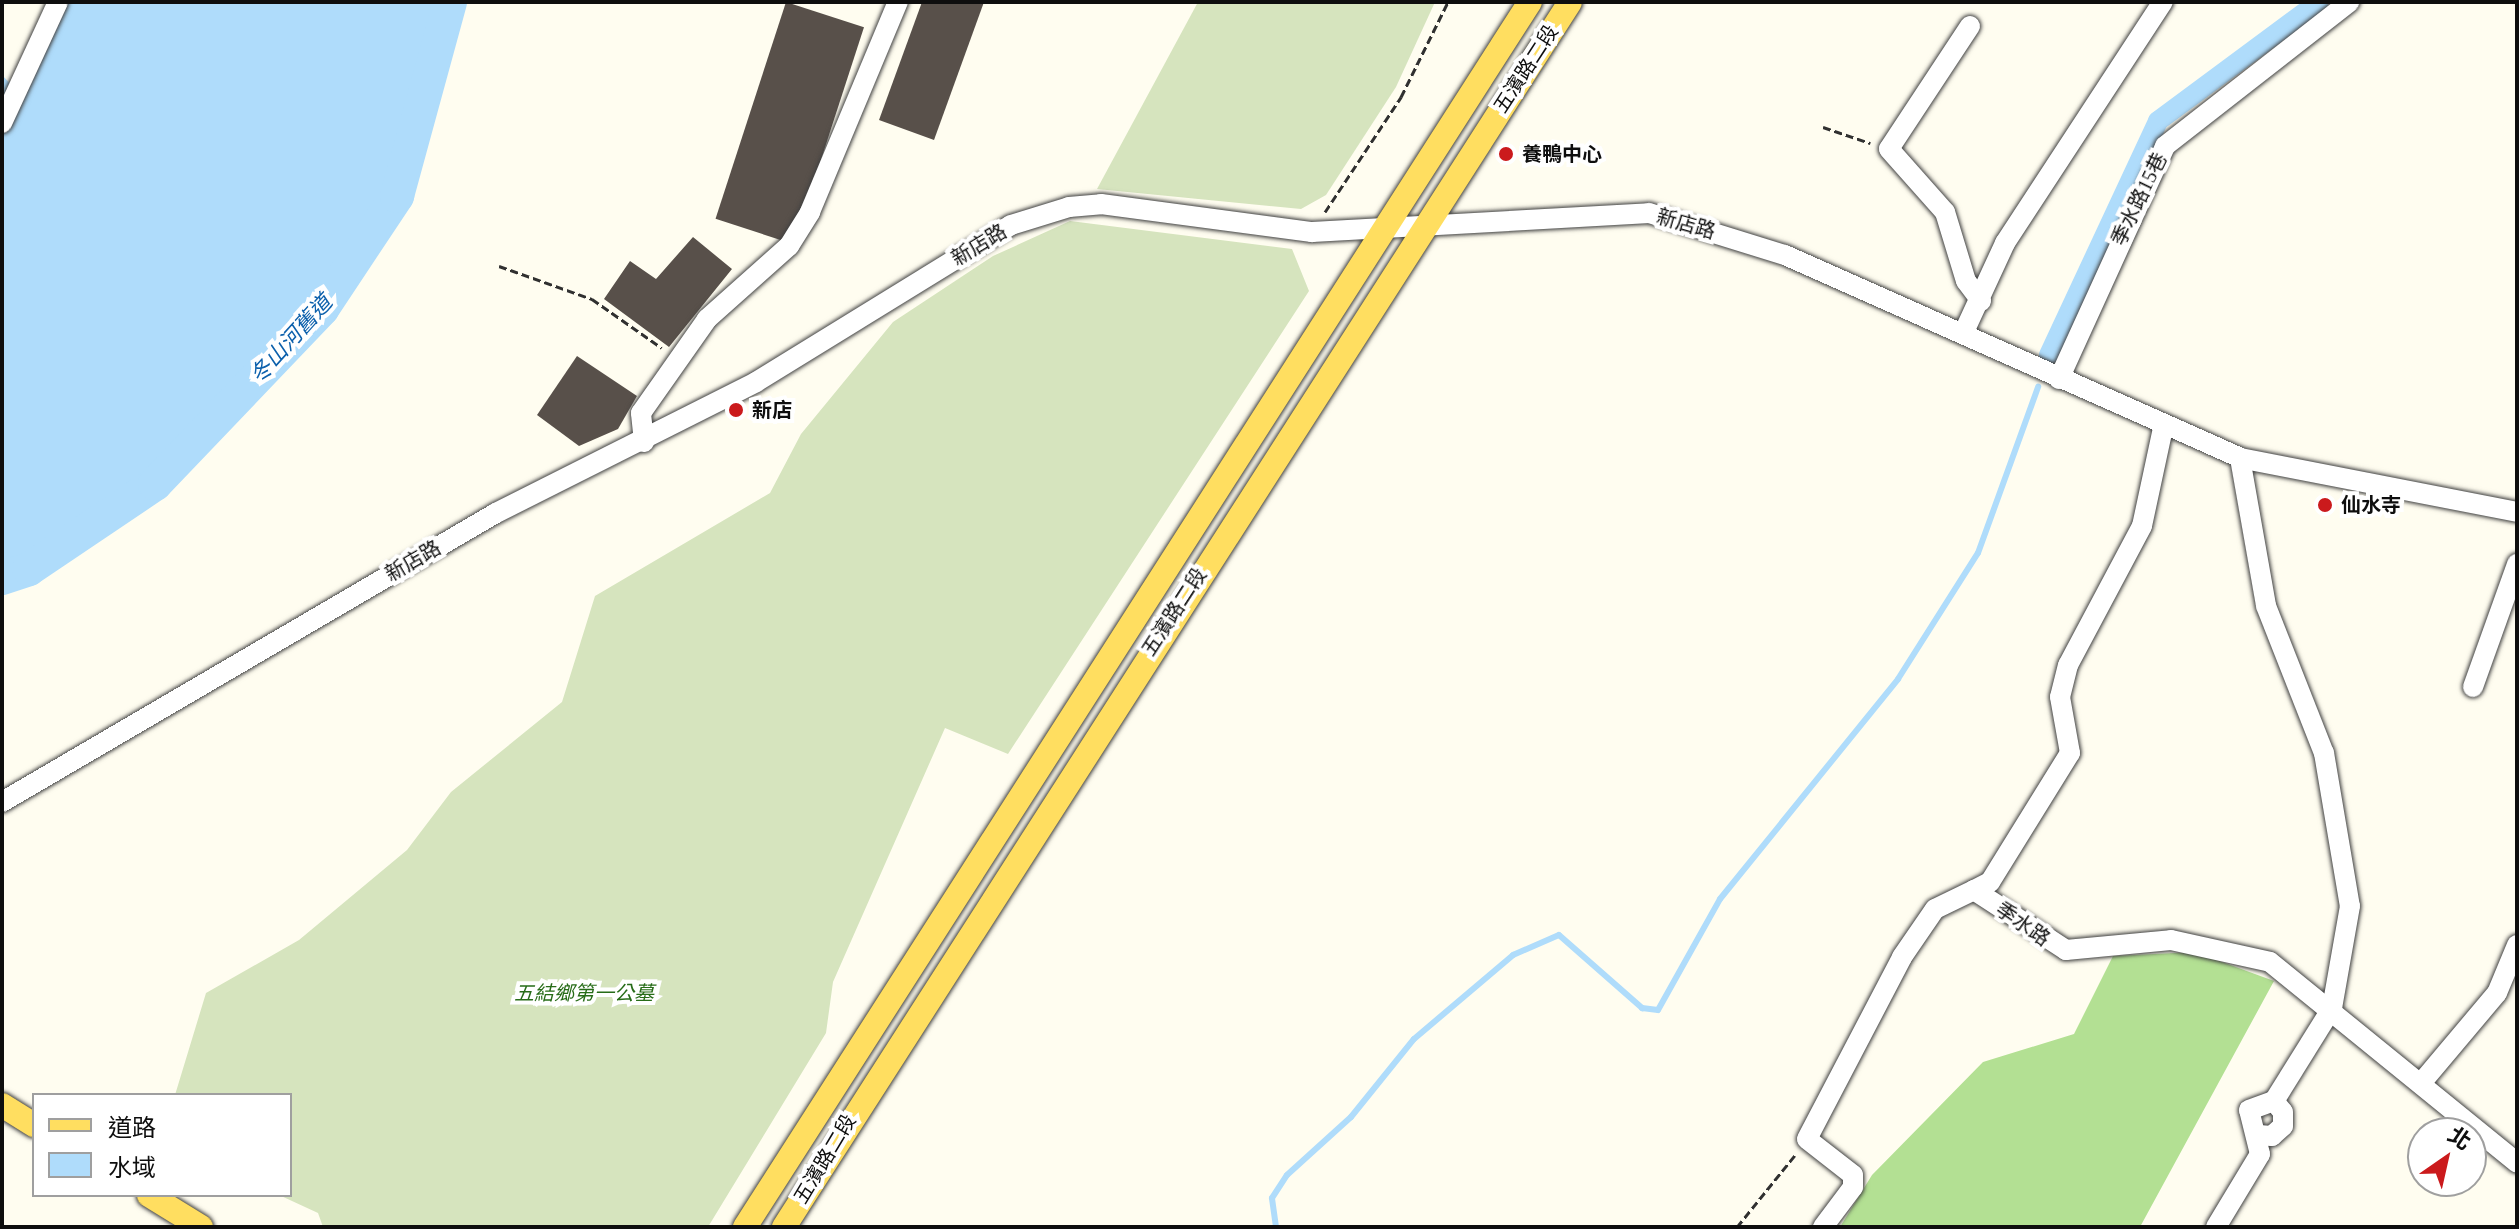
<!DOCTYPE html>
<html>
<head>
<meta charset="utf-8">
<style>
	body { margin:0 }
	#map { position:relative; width:2519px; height:1229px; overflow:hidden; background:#fffdf0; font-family:"Times New Roman","Noto Sans TC",serif }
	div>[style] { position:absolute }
	.forest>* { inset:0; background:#b3e093 }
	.cemetery>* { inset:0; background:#d6e4be }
	.water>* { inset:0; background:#afdcfb }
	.stream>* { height:6px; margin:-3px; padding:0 3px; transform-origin:3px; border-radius:3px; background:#afdcfb }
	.canal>* { height:20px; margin:-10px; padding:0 10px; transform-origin:10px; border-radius:10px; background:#afdcfb }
	.river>* { height:34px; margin:-17px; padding:0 17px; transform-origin:17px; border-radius:17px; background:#afdcfb }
	.building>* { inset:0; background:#58504a; transform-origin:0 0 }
	.path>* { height:3px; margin-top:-1.5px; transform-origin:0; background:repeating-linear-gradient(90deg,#303030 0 8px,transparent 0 12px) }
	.roads { filter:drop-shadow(0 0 2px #414141) drop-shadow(0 0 2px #414141) }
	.minor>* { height:20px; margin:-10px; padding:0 10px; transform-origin:10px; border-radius:10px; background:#fff }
	.major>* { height:24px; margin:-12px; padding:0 12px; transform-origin:12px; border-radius:12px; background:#ffde60 }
	.dots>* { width:22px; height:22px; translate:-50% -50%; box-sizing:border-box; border:4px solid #fff; border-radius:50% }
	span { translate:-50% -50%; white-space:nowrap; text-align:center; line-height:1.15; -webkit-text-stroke:8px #fff; paint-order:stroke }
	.street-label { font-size:20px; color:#0e0e0e }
	.poi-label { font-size:20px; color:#0e0e0e; font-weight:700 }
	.left { translate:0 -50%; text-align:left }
	.park-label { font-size:20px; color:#276c18; font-style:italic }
	.water-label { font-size:22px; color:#0c60ac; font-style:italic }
	.frame { position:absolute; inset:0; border:4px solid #0e0e0e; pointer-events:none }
	.legend { position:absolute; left:32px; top:1093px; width:260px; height:104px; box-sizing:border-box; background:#fff; border:2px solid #9f9f9f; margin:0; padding:10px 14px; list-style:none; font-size:24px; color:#0e0e0e }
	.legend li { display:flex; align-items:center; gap:16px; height:40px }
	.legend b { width:40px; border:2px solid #9f9f9f }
	.north { position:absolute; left:2407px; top:1117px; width:80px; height:80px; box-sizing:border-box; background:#fff; border:2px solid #9f9f9f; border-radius:50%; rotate:34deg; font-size:22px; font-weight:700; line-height:32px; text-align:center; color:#0e0e0e }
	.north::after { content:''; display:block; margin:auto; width:28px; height:36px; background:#cb1a1c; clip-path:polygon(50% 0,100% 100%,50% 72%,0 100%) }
</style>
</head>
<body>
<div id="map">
	<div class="forest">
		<i style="clip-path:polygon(2195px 952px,2274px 981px,2140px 1227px,1840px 1227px,1872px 1175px,1983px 1062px,2074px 1034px,2113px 956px)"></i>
	</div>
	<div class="cemetery">
		<i style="clip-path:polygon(1198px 2px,1435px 2px,1396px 87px,1326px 195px,1301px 209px,1097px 189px)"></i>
		<i style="clip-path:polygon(1070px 221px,1292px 249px,1309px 291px,1008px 754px,945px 728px,833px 982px,826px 1033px,708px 1227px,323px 1227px,318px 1213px,279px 1195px,290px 1195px,290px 1095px,175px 1095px,206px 993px,299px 940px,407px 850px,451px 792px,562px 702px,595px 596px,770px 493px,801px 434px,893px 322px,993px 256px)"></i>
	</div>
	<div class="water">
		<i style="clip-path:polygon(58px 2px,450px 2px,397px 196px,322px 309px,149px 488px,29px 569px,2px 579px,2px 75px,16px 90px)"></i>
	</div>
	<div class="stream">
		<i style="left:1276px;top:1227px;width:29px;rotate:-98deg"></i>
		<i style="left:1272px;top:1198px;width:27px;rotate:-57deg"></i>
		<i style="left:1287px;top:1175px;width:86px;rotate:-42.2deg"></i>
		<i style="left:1351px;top:1117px;width:100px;rotate:-51.1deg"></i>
		<i style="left:1414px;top:1039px;width:130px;rotate:-40.3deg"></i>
		<i style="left:1513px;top:955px;width:50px;rotate:-23.5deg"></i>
		<i style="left:1559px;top:935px;width:111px;rotate:41.3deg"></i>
		<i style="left:1642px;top:1008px;width:16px;rotate:7deg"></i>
		<i style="left:1658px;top:1010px;width:127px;rotate:-60.8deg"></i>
		<i style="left:1720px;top:899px;width:283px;rotate:-51deg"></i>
		<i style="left:1898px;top:679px;width:149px;rotate:-57.6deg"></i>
		<i style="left:1978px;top:553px;width:177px;rotate:-70.1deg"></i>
	</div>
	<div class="canal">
		<i style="left:2049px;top:355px;width:258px;rotate:-65deg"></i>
		<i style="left:2158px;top:121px;width:200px;rotate:-36.5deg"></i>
	</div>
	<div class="river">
		<i style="left:2px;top:578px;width:28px;rotate:-18deg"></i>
		<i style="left:29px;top:569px;width:152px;rotate:-34deg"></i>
		<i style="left:155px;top:484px;width:242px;rotate:-46.3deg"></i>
		<i style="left:322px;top:309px;width:136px;rotate:-56.4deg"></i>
		<i style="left:397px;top:196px;width:201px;rotate:-74.7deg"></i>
	</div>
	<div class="building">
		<i style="left:786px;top:2px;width:82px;height:228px;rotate:18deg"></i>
		<i style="clip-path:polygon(922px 2px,984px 2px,934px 140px,879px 120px)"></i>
		<i style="clip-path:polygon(693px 237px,732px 269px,669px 347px,604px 299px,630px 261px,656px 279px)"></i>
		<i style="clip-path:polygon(577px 356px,637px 396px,618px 429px,579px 446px,537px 415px)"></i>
	</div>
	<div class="path">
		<i style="left:1823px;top:127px;width:50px;rotate:18.8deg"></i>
		<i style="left:1325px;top:212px;width:138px;rotate:-56.5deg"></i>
		<i style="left:1401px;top:97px;width:106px;rotate:-63.7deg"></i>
		<i style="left:499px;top:266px;width:99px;rotate:19.5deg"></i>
		<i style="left:592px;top:299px;width:85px;rotate:35deg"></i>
		<i style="left:1737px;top:1227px;width:92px;rotate:-51.1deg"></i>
	</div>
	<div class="roads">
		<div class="minor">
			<i style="left:1970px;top:26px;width:147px;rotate:123.4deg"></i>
			<i style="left:1889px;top:149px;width:84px;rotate:48.4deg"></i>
			<i style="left:1945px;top:212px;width:72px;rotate:73.1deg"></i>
			<i style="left:1966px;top:281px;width:25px;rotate:53deg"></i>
			<i style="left:2px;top:123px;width:133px;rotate:-65.2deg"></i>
			<i style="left:1963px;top:334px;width:100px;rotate:-65.2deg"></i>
			<i style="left:2005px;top:243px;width:288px;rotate:-56.8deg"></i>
			<i style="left:2059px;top:379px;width:256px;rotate:-65.5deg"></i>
			<i style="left:2165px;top:146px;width:234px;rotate:-38deg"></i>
			<i style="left:2163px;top:428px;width:100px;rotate:102.1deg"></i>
			<i style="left:2142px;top:526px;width:157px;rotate:118deg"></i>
			<i style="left:2068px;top:665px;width:33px;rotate:104deg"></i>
			<i style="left:2060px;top:697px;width:57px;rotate:79.9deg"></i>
			<i style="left:2070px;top:753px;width:152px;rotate:121.8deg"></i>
			<i style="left:1990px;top:882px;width:18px;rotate:153deg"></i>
			<i style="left:1974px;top:890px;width:110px;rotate:33.1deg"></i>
			<i style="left:2066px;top:950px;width:105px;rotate:-5.4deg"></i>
			<i style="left:2171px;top:940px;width:101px;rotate:12.5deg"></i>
			<i style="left:2270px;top:962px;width:318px;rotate:39.1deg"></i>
			<i style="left:644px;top:442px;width:29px;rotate:-96deg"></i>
			<i style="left:641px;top:413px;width:115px;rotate:-54.9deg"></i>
			<i style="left:707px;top:319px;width:110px;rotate:-41.7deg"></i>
			<i style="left:789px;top:246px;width:40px;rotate:-58deg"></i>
			<i style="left:810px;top:212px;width:228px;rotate:-67.3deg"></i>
			<i style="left:2240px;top:458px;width:150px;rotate:80deg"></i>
			<i style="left:2266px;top:606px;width:158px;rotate:68.5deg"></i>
			<i style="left:2324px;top:753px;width:155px;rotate:80.4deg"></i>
			<i style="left:2350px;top:906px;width:104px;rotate:100deg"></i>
			<i style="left:2332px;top:1008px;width:110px;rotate:121.9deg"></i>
			<i style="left:2473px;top:687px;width:131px;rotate:-70.3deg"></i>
			<i style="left:2px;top:802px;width:572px;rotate:-30.33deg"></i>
			<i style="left:496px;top:513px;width:291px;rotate:-26.7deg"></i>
			<i style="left:756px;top:382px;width:299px;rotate:-31.6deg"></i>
			<i style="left:1011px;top:225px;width:61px;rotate:-17.2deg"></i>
			<i style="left:1069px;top:207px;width:32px;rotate:-5deg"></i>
			<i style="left:1101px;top:204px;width:213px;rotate:7.6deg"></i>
			<i style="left:1312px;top:232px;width:338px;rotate:-3.2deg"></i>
			<i style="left:1649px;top:213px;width:142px;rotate:17.2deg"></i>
			<i style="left:1785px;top:255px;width:498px;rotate:24deg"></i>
			<i style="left:2240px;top:458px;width:282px;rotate:11deg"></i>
			<i style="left:2422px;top:1082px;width:116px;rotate:-49.9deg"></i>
			<i style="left:2497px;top:993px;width:52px;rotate:-67.4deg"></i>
			<i style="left:1823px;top:1227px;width:50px;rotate:-53.1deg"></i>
			<i style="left:1853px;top:1187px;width:12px;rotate:-90deg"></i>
			<i style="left:1853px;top:1175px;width:58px;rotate:-142deg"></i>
			<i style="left:1807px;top:1139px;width:205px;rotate:-62.4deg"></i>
			<i style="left:1902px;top:957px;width:58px;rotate:-55.5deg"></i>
			<i style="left:1935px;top:909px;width:43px;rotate:-26deg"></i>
			<i style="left:2216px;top:1227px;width:85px;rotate:-58.9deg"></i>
			<i style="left:2260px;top:1154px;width:45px;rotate:-104deg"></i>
			<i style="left:2249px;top:1110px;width:27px;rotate:-20deg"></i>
			<i style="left:2274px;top:1101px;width:14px;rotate:51deg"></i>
			<i style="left:2283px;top:1112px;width:14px;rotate:90deg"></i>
			<i style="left:2283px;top:1126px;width:15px;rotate:138deg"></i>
			<i style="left:2272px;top:1136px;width:14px;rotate:-176deg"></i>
		</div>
		<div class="major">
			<i style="left:2px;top:1105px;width:38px;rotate:32deg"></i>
			<i style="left:149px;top:1195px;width:61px;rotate:31.6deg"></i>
			<i style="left:745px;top:1227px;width:1455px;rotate:-57.35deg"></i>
			<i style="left:784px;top:1227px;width:1455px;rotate:-57.31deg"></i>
		</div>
	</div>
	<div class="dots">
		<i style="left:1506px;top:154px;background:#cb1a1c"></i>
		<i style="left:736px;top:410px;background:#cb1a1c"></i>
		<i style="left:2325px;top:505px;background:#cb1a1c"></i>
	</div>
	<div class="street-label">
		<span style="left:1526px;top:69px;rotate:-57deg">五濱路二段</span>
		<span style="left:2139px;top:199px;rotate:-64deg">季水路15巷</span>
		<span style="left:1686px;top:224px;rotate:16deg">新店路</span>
		<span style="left:979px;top:245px;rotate:-31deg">新店路</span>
		<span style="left:413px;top:561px;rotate:-30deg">新店路</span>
		<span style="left:1174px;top:612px;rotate:-57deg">五濱路二段</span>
		<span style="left:2023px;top:924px;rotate:35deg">季水路</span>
		<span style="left:825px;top:1159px;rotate:-59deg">五濱路二段</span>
	</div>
	<div class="poi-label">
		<span class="left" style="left:1522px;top:154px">養鴨中心</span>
		<span class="left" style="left:752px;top:410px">新店</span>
		<span class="left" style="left:2341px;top:505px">仙水寺</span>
	</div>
	<div class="park-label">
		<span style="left:584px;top:993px">五結鄉第一公墓</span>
	</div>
	<div class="water-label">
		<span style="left:291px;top:339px;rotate:-48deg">冬山河舊道</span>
	</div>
	<div class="frame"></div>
	<ul class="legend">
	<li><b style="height:10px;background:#ffde60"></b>道路</li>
	<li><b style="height:22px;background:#afdcfb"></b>水域</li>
	</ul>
	<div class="north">北</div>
</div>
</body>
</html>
